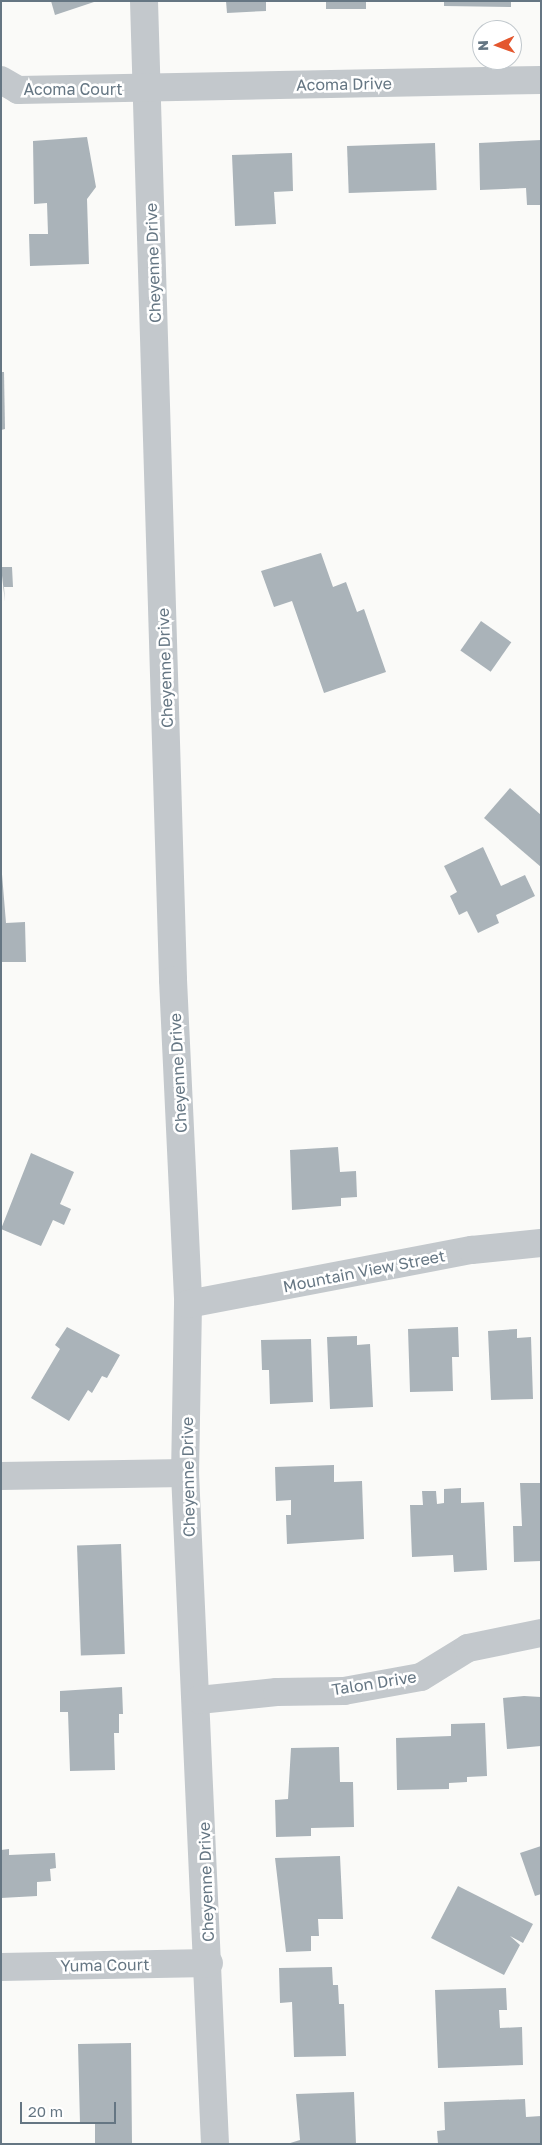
<!DOCTYPE html>
<html>
<head>
<meta charset="utf-8">
<style>
	body { margin:0 }
	#map { position:relative; width:542px; height:2145px; overflow:hidden; background:#fafaf8; font-family:"Golos Text",sans-serif }
	div>[style] { position:absolute }
	.building>* { inset:0; background:#aab3b9; transform-origin:0 0 }
	.minor>* { height:28px; margin:-14px; padding:0 14px; transform-origin:14px; border-radius:14px; background:#c3c8cc }
	span { translate:-50% -50%; white-space:nowrap; text-align:center; line-height:1.15; -webkit-text-stroke:5px #fff; paint-order:stroke }
	.street-label { font-size:16px; color:#657683 }
	.frame { position:absolute; inset:0; border:2px solid #657683; pointer-events:none }
	.north { position:absolute; left:472px; top:20px; width:50px; height:50px; box-sizing:border-box; background:#fff; border:1px solid #c1c8cd; border-radius:50%; rotate:268deg; font-size:14px; font-weight:700; line-height:20px; text-align:center; color:#657683 }
	.north::after { content:''; display:block; margin:auto; width:18px; height:22px; background:#e4572e; clip-path:polygon(50% 0,100% 100%,50% 72%,0 100%) }
	.scale { position:absolute; left:20px; top:2102px; width:96px; height:22px; box-sizing:border-box; border:2px solid #657683; border-top:0; padding-left:6px; font-size:15px; line-height:18px; white-space:nowrap; color:#657683; -webkit-text-stroke:4px #fff; paint-order:stroke }
</style>
</head>
<body>
<div id="map">
	<div class="building">
		<i style="clip-path:polygon(51px 1px,94px 1px,94px 2px,55px 15px)"></i>
		<i style="clip-path:polygon(226px 1px,266px 1px,266px 11px,227px 13px)"></i>
		<i style="left:326px;top:1px;width:40px;height:8px"></i>
		<i style="clip-path:polygon(444px 1px,511px 1px,511px 7px,444px 6px)"></i>
		<i style="clip-path:polygon(87px 137px,96px 187px,87px 199px,89px 264px,30px 266px,29px 234px,48px 234px,47px 203px,34px 204px,33px 141px)"></i>
		<i style="clip-path:polygon(541px 140px,541px 205px,527px 205px,526px 188px,480px 190px,479px 143px)"></i>
		<i style="left:435px;top:143px;width:47px;height:88px;rotate:88deg"></i>
		<i style="clip-path:polygon(292px 153px,293px 191px,274px 192px,276px 224px,235px 226px,232px 155px)"></i>
		<i style="clip-path:polygon(1px 372px,4px 372px,5px 429px,1px 430px)"></i>
		<i style="clip-path:polygon(321px 553px,333px 587px,346px 582px,357px 612px,364px 609px,386px 672px,324px 693px,292px 601px,274px 607px,261px 571px)"></i>
		<i style="clip-path:polygon(1px 567px,12px 567px,13px 587px,4px 587px,5px 602px)"></i>
		<i style="left:481px;top:621px;width:37px;height:36px;rotate:35deg"></i>
		<i style="clip-path:polygon(510px 788px,541px 815px,541px 867px,484px 818px)"></i>
		<i style="clip-path:polygon(483px 847px,501px 886px,525px 875px,535px 896px,496px 915px,499px 923px,478px 933px,467px 911px,459px 915px,450px 896px,457px 892px,444px 866px)"></i>
		<i style="clip-path:polygon(1px 862px,6px 923px,25px 922px,26px 962px,1px 962px)"></i>
		<i style="clip-path:polygon(338px 1147px,340px 1172px,356px 1171px,357px 1197px,341px 1198px,341px 1206px,292px 1210px,290px 1150px)"></i>
		<i style="clip-path:polygon(31px 1153px,74px 1172px,60px 1204px,71px 1209px,64px 1225px,53px 1220px,41px 1246px,1px 1229px)"></i>
		<i style="clip-path:polygon(67px 1327px,120px 1355px,107px 1378px,102px 1376px,92px 1393px,88px 1390px,69px 1421px,31px 1398px,60px 1349px,55px 1345px)"></i>
		<i style="clip-path:polygon(458px 1327px,459px 1357px,452px 1357px,453px 1391px,410px 1392px,408px 1329px)"></i>
		<i style="clip-path:polygon(517px 1329px,517px 1338px,531px 1337px,533px 1399px,491px 1400px,488px 1331px)"></i>
		<i style="clip-path:polygon(357px 1336px,357px 1345px,370px 1344px,373px 1407px,330px 1409px,327px 1337px)"></i>
		<i style="clip-path:polygon(311px 1339px,313px 1402px,270px 1404px,269px 1370px,262px 1370px,261px 1340px)"></i>
		<i style="clip-path:polygon(334px 1465px,334px 1482px,362px 1481px,364px 1539px,287px 1544px,286px 1515px,291px 1515px,291px 1500px,276px 1501px,275px 1467px)"></i>
		<i style="clip-path:polygon(520px 1483px,541px 1483px,541px 1561px,514px 1562px,513px 1526px,522px 1526px)"></i>
		<i style="clip-path:polygon(461px 1488px,461px 1503px,484px 1502px,487px 1570px,454px 1572px,453px 1555px,412px 1557px,410px 1505px,423px 1505px,422px 1491px,436px 1491px,437px 1504px,444px 1503px,444px 1489px)"></i>
		<i style="left:121px;top:1544px;width:110px;height:44px;rotate:88deg"></i>
		<i style="clip-path:polygon(122px 1687px,123px 1714px,119px 1714px,119px 1733px,114px 1733px,115px 1770px,70px 1771px,68px 1712px,60px 1712px,60px 1691px)"></i>
		<i style="clip-path:polygon(524px 1696px,541px 1697px,541px 1746px,507px 1749px,503px 1698px)"></i>
		<i style="clip-path:polygon(485px 1723px,487px 1776px,467px 1777px,467px 1782px,449px 1783px,449px 1789px,397px 1790px,396px 1738px,451px 1736px,451px 1724px)"></i>
		<i style="clip-path:polygon(339px 1747px,340px 1782px,353px 1782px,354px 1827px,311px 1828px,311px 1836px,276px 1837px,275px 1800px,288px 1799px,291px 1748px)"></i>
		<i style="clip-path:polygon(541px 1846px,541px 1894px,535px 1896px,520px 1853px)"></i>
		<i style="clip-path:polygon(9px 1849px,9px 1855px,55px 1853px,56px 1868px,50px 1869px,51px 1881px,37px 1882px,37px 1896px,1px 1898px,1px 1850px)"></i>
		<i style="clip-path:polygon(340px 1856px,343px 1919px,318px 1919px,319px 1936px,311px 1936px,311px 1951px,286px 1952px,275px 1858px)"></i>
		<i style="clip-path:polygon(458px 1886px,533px 1924px,523px 1943px,510px 1936px,520px 1945px,504px 1975px,431px 1938px)"></i>
		<i style="clip-path:polygon(332px 1967px,333px 1985px,338px 1985px,339px 2004px,344px 2004px,346px 2056px,294px 2057px,292px 2002px,280px 2003px,279px 1968px)"></i>
		<i style="clip-path:polygon(506px 1988px,507px 2010px,499px 2010px,500px 2028px,522px 2027px,523px 2065px,438px 2068px,435px 1990px)"></i>
		<i style="clip-path:polygon(131px 2043px,132px 2144px,95px 2144px,95px 2124px,80px 2124px,78px 2044px)"></i>
		<i style="clip-path:polygon(354px 2092px,356px 2144px,287px 2144px,300px 2140px,296px 2094px)"></i>
		<i style="clip-path:polygon(525px 2099px,526px 2117px,541px 2116px,541px 2144px,438px 2144px,437px 2131px,445px 2130px,444px 2102px)"></i>
	</div>
	<div class="minor">
		<i style="left:144px;top:1px;width:979px;rotate:88.3deg"></i>
		<i style="left:173px;top:980px;width:324px;rotate:87.3deg"></i>
		<i style="left:188px;top:1304px;width:169px;rotate:91deg"></i>
		<i style="left:185px;top:1473px;width:672px;rotate:87.44deg"></i>
		<i style="left:1px;top:80px;width:20px;rotate:30deg"></i>
		<i style="left:18px;top:90px;width:523px;rotate:-1.1deg"></i>
		<i style="left:188px;top:1304px;width:289px;rotate:-10.8deg"></i>
		<i style="left:472px;top:1250px;width:69px;rotate:-5.8deg"></i>
		<i style="left:1px;top:1476px;width:184px;rotate:-0.9deg"></i>
		<i style="left:199px;top:1700px;width:78px;rotate:-5.9deg"></i>
		<i style="left:277px;top:1692px;width:67px;rotate:-0.9deg"></i>
		<i style="left:344px;top:1691px;width:78px;rotate:-10.3deg"></i>
		<i style="left:421px;top:1677px;width:55px;rotate:-31.7deg"></i>
		<i style="left:468px;top:1648px;width:75px;rotate:-11.6deg"></i>
		<i style="left:1px;top:1967px;width:208px;rotate:-1.1deg"></i>
	</div>
	<div class="street-label">
		<span style="left:344px;top:84px;rotate:-1deg">Acoma Drive</span>
		<span style="left:73px;top:89px">Acoma Court</span>
		<span style="left:153px;top:263px;rotate:-92deg">Cheyenne Drive</span>
		<span style="left:165px;top:668px;rotate:-92deg">Cheyenne Drive</span>
		<span style="left:178px;top:1073px;rotate:-93deg">Cheyenne Drive</span>
		<span style="left:364px;top:1271px;rotate:-11deg">Mountain View Street</span>
		<span style="left:188px;top:1477px;rotate:-91deg">Cheyenne Drive</span>
		<span style="left:374px;top:1683px;rotate:-9deg">Talon Drive</span>
		<span style="left:206px;top:1882px;rotate:-92deg">Cheyenne Drive</span>
		<span style="left:105px;top:1965px;rotate:-1deg">Yuma Court</span>
	</div>
	<div class="frame"></div>
	<div class="north">N</div>
	<div class="scale">20 m</div>
</div>
</body>
</html>
